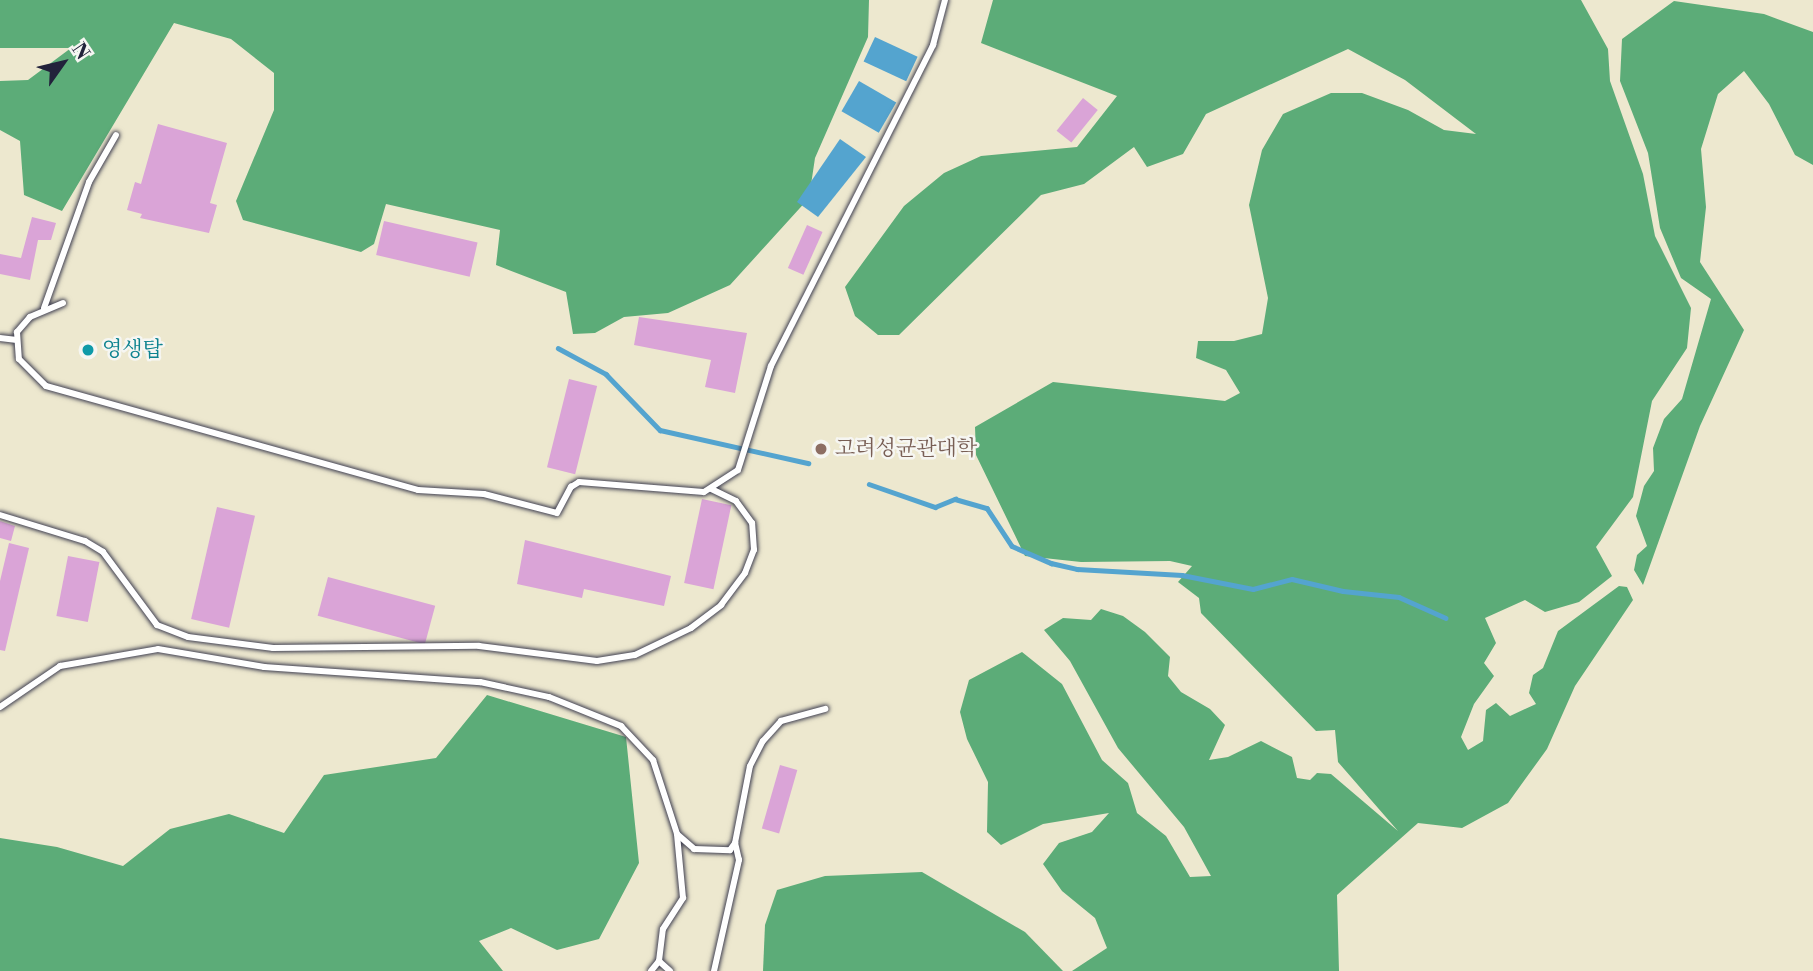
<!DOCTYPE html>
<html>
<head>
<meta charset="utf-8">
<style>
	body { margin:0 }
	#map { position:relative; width:1813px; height:971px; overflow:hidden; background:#ede8cf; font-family:"Libre Bodoni","Noto Serif KR",serif }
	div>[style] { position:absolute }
	.forest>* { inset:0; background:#5cac78 }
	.water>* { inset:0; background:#54a4cf; transform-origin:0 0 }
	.stream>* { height:4.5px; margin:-2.25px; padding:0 2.25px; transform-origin:2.25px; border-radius:2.25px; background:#54a4cf }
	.building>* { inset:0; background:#daa4d7; transform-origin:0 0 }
	.roads { filter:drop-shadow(0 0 2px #404051) drop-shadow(0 0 2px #404051) }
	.lane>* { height:6px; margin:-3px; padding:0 3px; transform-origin:3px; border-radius:3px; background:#fff }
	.dots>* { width:19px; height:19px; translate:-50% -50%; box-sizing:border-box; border:4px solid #f6f6f2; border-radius:50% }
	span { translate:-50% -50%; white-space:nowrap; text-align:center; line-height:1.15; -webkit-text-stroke:5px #f6f6f2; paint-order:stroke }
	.culture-label { font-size:21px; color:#0d838f }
	.left { translate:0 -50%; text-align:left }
	.education-label { font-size:21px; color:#785e54 }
	.north { position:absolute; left:28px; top:28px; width:70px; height:70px; -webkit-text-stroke:5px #f6f6f2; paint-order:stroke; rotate:56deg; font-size:19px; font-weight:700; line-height:28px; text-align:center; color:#22223b }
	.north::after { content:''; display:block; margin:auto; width:24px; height:32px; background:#22223b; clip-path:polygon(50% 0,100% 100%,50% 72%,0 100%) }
</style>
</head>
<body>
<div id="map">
	<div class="forest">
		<i style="clip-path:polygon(0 0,869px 0,868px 37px,815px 158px,809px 198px,730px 285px,668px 313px,624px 317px,595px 333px,573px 334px,566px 292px,496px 265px,500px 230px,386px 204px,374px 244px,361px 252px,243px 220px,236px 201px,274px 110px,274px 73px,231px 39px,174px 23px,62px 211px,24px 195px,20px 141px,0 130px,0 81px,28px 80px,71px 48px,0 48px)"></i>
		<i style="clip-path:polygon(993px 0,1581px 0,1608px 49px,1610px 81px,1643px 174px,1655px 236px,1691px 308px,1687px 348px,1652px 401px,1633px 497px,1596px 547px,1612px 576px,1579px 602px,1545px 612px,1525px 600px,1485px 618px,1496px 643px,1484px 663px,1494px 676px,1474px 704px,1461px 737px,1468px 750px,1483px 741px,1486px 710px,1496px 703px,1510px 716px,1536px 704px,1529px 693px,1533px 675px,1543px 668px,1558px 631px,1619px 586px,1627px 587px,1633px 600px,1575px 686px,1547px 749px,1508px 803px,1462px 828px,1418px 823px,1337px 895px,1339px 971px,1072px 971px,1107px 948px,1095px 918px,1062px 891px,1043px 864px,1059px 843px,1092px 832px,1109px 813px,1043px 824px,1001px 845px,987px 832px,988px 782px,967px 739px,960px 712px,969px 680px,1022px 652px,1062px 684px,1102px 760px,1128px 783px,1137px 813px,1166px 836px,1190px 877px,1211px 876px,1184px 827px,1118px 748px,1070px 661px,1044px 630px,1063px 618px,1091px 620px,1101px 609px,1123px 616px,1145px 632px,1170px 657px,1168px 676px,1181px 692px,1210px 709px,1225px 725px,1209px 760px,1228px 757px,1261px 741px,1292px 757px,1297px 778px,1310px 780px,1317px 773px,1331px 774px,1398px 831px,1338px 762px,1335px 730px,1316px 731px,1201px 613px,1199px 598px,1178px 582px,1192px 566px,1170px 561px,1081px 562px,1025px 556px,976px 455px,975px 427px,1053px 382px,1225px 401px,1240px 393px,1226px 370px,1196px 358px,1198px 341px,1234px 341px,1262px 334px,1268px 298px,1249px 205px,1262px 150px,1283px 114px,1331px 93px,1362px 93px,1408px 110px,1444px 130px,1476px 134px,1405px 80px,1348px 49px,1206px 114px,1183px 154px,1147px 167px,1134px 147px,1084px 184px,1041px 195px,899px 335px,878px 335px,855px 316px,845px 287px,904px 206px,944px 173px,981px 156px,1077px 147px,1117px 96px,981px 43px)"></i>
		<i style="clip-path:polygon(1674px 1px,1764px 14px,1813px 32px,1813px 165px,1795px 155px,1769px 104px,1744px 71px,1718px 94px,1701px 149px,1706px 207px,1700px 262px,1744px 330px,1700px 426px,1643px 585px,1634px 570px,1637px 555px,1647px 546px,1636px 516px,1644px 486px,1654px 471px,1653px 448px,1664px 419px,1682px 399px,1711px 299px,1681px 278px,1660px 228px,1648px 153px,1620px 81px,1622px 39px)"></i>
		<i style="clip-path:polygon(487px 695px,626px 737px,639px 863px,599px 939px,557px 950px,511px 928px,479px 941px,503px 971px,0 971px,0 838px,57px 847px,123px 866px,170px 829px,229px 814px,284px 833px,324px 775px,436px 758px)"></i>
		<i style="clip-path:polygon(922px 872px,1025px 932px,1063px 971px,763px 971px,765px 925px,777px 890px,825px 876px)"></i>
	</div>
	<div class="water">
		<i style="left:875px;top:37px;width:47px;height:27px;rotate:25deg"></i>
		<i style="left:859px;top:81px;width:43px;height:35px;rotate:30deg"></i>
		<i style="clip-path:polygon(840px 139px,866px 157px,818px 217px,797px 202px)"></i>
	</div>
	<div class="stream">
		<i style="left:558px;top:348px;width:55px;rotate:28.4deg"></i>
		<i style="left:606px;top:374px;width:78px;rotate:46deg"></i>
		<i style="left:660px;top:430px;width:152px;rotate:12.6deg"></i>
		<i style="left:869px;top:484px;width:70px;rotate:19.2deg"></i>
		<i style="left:935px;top:507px;width:22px;rotate:-22deg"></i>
		<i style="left:955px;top:499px;width:33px;rotate:16deg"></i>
		<i style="left:987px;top:508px;width:45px;rotate:56.7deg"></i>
		<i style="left:1012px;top:546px;width:43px;rotate:23.6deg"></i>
		<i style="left:1051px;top:563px;width:27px;rotate:13deg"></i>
		<i style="left:1077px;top:569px;width:105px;rotate:3.3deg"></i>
		<i style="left:1182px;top:575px;width:72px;rotate:11.2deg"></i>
		<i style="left:1253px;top:589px;width:40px;rotate:-14.4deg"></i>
		<i style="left:1292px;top:579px;width:52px;rotate:13.2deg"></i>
		<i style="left:1343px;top:591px;width:56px;rotate:6.1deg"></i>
		<i style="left:1399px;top:597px;width:51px;rotate:24.1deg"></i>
	</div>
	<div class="building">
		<i style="left:1083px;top:98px;width:19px;height:42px;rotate:39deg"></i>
		<i style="clip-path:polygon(158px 124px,227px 143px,210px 203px,217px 205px,209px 233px,140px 218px,142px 214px,127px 210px,135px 182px,141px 184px)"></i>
		<i style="clip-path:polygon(32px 217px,56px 223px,51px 240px,38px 240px,30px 280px,0 274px,0 254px,21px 258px)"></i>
		<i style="left:384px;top:221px;width:96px;height:35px;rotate:13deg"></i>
		<i style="left:807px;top:225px;width:17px;height:47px;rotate:24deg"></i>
		<i style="clip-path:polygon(639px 317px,747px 333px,735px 393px,705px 387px,711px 360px,634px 345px)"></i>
		<i style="left:569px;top:379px;width:29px;height:91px;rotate:14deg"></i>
		<i style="left:702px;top:499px;width:30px;height:86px;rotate:12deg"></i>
		<i style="left:217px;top:507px;width:39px;height:115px;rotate:13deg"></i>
		<i style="clip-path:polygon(0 521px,15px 526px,11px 541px,0 538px)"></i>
		<i style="clip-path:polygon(525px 540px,671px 576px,664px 606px,584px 589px,582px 598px,517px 584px)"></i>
		<i style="clip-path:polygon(9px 543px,29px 548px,5px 651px,0 650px,0 581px)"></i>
		<i style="left:68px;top:556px;width:32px;height:61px;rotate:11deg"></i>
		<i style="left:328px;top:577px;width:111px;height:40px;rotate:15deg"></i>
		<i style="left:780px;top:765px;width:18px;height:66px;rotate:16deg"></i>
	</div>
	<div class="roads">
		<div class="lane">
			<i style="left:63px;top:303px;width:36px;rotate:157deg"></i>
			<i style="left:30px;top:317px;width:20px;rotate:131deg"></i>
			<i style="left:17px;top:332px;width:27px;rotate:86deg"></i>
			<i style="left:19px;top:359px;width:38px;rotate:45deg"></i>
			<i style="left:46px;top:386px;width:386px;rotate:15.6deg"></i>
			<i style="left:418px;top:490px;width:66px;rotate:3.5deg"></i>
			<i style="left:484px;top:494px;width:75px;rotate:14.6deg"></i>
			<i style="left:557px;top:513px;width:30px;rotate:-62deg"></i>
			<i style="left:571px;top:487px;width:9px;rotate:-32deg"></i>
			<i style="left:579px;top:482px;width:125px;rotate:4.6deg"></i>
			<i style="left:704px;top:492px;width:40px;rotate:-32.9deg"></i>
			<i style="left:738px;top:470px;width:109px;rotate:-72.4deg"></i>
			<i style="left:771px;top:366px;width:360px;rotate:-63.2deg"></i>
			<i style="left:933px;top:45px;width:47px;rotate:-75.1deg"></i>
			<i style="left:44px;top:308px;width:134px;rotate:-70.3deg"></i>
			<i style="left:89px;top:182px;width:54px;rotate:-60.1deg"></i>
			<i style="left:0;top:338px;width:17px;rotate:7deg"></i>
			<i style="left:0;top:515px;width:89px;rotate:17deg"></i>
			<i style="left:85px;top:541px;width:21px;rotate:31deg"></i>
			<i style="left:103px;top:552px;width:91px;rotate:53.5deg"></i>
			<i style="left:157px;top:625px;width:33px;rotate:21deg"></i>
			<i style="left:188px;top:637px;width:86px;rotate:7.4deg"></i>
			<i style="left:273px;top:648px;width:206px;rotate:-0.6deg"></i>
			<i style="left:479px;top:646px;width:119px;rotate:7.2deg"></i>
			<i style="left:597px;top:661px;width:38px;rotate:-9deg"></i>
			<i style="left:635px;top:655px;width:62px;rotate:-25.7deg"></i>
			<i style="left:691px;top:628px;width:38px;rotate:-37deg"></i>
			<i style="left:721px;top:605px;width:40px;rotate:-53deg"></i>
			<i style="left:745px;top:573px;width:25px;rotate:-69deg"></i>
			<i style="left:754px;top:550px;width:27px;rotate:-94deg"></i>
			<i style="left:752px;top:523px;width:27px;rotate:-126deg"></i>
			<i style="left:736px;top:501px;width:28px;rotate:-154deg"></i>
			<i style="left:0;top:707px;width:73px;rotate:-34.3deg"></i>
			<i style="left:60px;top:666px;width:99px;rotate:-9.8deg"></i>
			<i style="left:158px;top:649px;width:108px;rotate:9.6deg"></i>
			<i style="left:264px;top:667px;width:217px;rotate:4deg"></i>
			<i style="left:480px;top:682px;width:71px;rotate:12.3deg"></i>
			<i style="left:549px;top:697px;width:78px;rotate:21.9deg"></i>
			<i style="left:621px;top:726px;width:47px;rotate:46.7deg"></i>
			<i style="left:653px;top:760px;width:78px;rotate:72deg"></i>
			<i style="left:677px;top:834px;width:23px;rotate:41deg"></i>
			<i style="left:694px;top:849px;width:36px;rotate:2deg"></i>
			<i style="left:730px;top:850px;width:9px;rotate:-54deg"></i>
			<i style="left:735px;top:843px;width:78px;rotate:-79deg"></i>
			<i style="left:750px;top:766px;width:28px;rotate:-63deg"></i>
			<i style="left:763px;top:741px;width:27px;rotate:-48deg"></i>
			<i style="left:781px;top:721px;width:46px;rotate:-15.3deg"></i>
			<i style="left:651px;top:971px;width:13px;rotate:-51deg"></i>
			<i style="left:670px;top:971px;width:15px;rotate:-138deg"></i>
			<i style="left:659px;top:961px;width:32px;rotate:-83deg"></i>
			<i style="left:663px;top:929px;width:37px;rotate:-57deg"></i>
			<i style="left:683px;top:898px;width:64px;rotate:-95.4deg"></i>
			<i style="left:714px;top:971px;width:114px;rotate:-77.3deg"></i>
			<i style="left:739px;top:860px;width:17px;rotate:-103deg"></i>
		</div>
	</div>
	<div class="dots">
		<i style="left:88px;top:350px;background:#0f9aa8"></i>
		<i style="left:821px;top:449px;background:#8d6e63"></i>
	</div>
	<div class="culture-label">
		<span class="left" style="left:102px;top:350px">영생탑</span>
	</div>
	<div class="education-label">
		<span class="left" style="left:835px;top:449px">고려성균관대학</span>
	</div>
	<div class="north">N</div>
</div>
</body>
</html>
